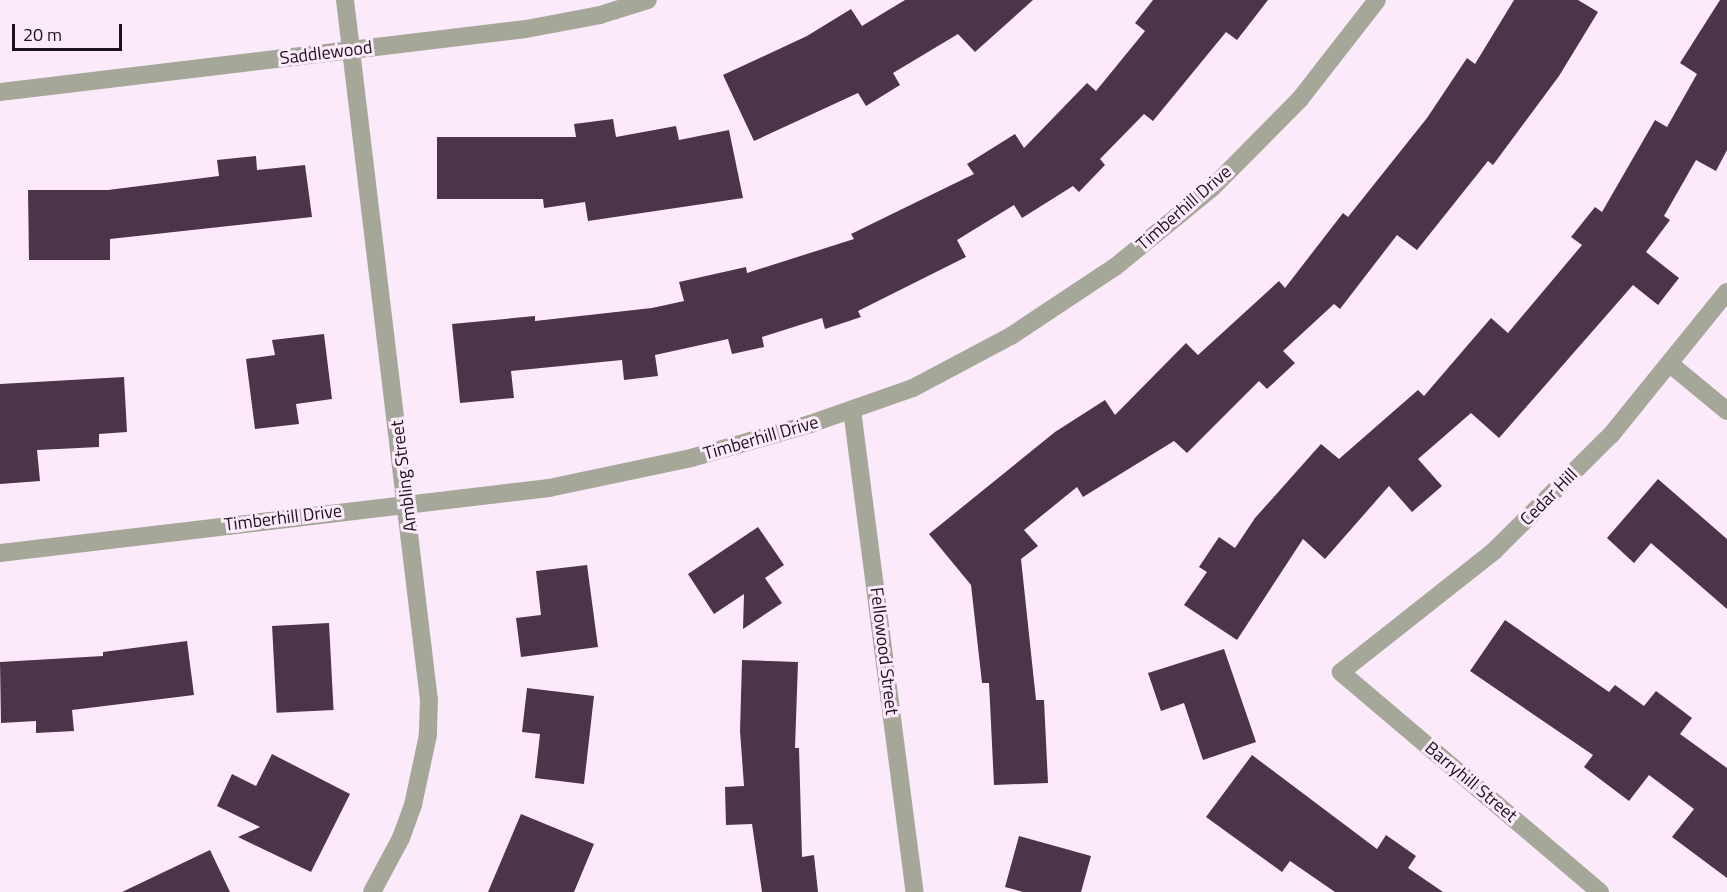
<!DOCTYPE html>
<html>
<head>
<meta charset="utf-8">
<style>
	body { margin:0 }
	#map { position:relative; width:1727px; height:892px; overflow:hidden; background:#fceafb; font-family:"Titillium Web",sans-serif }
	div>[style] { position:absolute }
	.building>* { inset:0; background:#4c354b; transform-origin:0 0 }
	.minor>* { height:18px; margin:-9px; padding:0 9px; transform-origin:9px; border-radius:9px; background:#a5a899 }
	.tertiary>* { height:18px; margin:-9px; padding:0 9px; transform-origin:9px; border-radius:9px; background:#a5a899 }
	span { translate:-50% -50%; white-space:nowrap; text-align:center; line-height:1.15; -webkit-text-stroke:6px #fceafb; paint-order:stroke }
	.street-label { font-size:18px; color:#1c121c }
	.scale { position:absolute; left:12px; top:24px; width:110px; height:27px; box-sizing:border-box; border:3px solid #1c121c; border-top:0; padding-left:8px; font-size:18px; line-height:21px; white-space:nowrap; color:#1c121c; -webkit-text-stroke:4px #fceafb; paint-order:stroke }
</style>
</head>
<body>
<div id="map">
	<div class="building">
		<i style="clip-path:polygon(905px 0,1033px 0,975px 52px,958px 34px,893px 73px,900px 85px,866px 106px,858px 93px,754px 141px,723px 75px,807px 36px,851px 9px,862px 26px)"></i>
		<i style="clip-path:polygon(1153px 0,1268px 0,1237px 40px,1226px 32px,1153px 121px,1144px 114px,1100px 159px,1105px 165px,1079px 192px,1073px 186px,1022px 218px,1014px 205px,957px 240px,966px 257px,858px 311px,861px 317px,825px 329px,822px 318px,762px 337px,764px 347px,732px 354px,728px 339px,655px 355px,658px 376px,624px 380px,622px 360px,511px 371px,514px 398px,460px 403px,452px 324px,535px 316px,535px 321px,652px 308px,684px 301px,679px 282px,746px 267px,747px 273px,854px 239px,851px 234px,974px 174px,967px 164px,1015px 134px,1024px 148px,1087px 83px,1096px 91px,1145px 31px,1135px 23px)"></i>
		<i style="clip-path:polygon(1514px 0,1578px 0,1598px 12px,1559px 76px,1493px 165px,1488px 161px,1417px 250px,1397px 235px,1340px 309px,1334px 304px,1283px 351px,1295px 363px,1267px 389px,1259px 381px,1187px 453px,1174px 441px,1083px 497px,1077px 487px,1024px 530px,1038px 546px,1021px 559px,1036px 700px,1044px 700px,1048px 783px,994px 785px,989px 683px,982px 683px,971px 585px,929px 534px,1055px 432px,1105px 400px,1115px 415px,1186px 343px,1198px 355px,1279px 281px,1285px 288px,1343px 213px,1348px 217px,1427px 118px,1467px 58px,1475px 64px)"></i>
		<i style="clip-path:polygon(1720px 0,1727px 0,1727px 150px,1716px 171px,1696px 160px,1664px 216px,1670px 220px,1646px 252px,1679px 278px,1658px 305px,1633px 285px,1499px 438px,1471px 413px,1418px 459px,1442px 486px,1412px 512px,1389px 486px,1325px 559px,1303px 539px,1237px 640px,1184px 605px,1207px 572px,1199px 567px,1219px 537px,1235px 548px,1255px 518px,1321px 444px,1339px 459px,1418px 390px,1424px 396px,1491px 318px,1508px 333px,1582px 245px,1571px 237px,1595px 207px,1602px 212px,1655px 120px,1667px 127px,1697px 74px,1680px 63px)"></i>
		<i style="clip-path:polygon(613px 119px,616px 137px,676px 126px,679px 140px,729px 130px,743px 198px,588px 221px,585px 202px,544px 208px,543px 199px,437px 199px,437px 137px,576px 137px,574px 124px)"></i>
		<i style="clip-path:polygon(256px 156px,257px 170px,305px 165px,312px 217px,110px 239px,110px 260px,29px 260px,28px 190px,108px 190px,219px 176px,217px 160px)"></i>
		<i style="clip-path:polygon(324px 334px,332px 399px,296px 404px,299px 424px,255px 429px,246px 359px,275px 355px,272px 340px)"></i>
		<i style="clip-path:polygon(124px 377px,127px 432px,99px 434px,99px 447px,37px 450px,40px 481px,0 484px,0 384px)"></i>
		<i style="clip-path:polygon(1658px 479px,1727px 539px,1727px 609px,1651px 543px,1634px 563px,1607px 538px)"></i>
		<i style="clip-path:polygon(758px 527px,784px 565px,765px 578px,782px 603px,743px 629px,744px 594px,714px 614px,688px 574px)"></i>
		<i style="clip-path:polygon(587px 565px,598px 647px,521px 657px,516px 618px,541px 615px,536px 571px)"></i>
		<i style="clip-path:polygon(1505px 620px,1609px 692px,1615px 685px,1644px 706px,1656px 691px,1692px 718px,1680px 734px,1727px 768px,1727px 878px,1672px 837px,1694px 809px,1649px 775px,1629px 801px,1584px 767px,1593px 755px,1470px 671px)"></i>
		<i style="left:329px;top:623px;width:87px;height:57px;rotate:87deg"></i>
		<i style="clip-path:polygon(187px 641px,194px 695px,72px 710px,74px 731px,36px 733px,36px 721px,1px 723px,0 662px,103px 656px,103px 652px)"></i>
		<i style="clip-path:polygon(1224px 649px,1256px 742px,1203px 760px,1184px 703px,1161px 711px,1148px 673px)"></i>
		<i style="clip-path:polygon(742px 660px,798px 662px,795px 748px,799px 748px,802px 857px,814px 855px,818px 892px,762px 892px,752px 824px,726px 825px,725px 787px,744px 786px,740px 731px)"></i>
		<i style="clip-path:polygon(527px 688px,594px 696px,584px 784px,535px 778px,540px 734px,522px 732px)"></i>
		<i style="clip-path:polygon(272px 754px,350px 794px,311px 872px,238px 837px,260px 827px,217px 806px,232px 774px,256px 786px)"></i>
		<i style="clip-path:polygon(1252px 755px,1377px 849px,1386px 835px,1416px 856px,1408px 868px,1443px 892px,1335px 892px,1290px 861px,1282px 872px,1206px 817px)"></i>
		<i style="clip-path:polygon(521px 814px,594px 844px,574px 892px,488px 892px)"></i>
		<i style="clip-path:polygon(1019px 836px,1091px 856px,1081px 892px,1023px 892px,1005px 887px)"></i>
		<i style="clip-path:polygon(210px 850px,230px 892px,122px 892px)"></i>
	</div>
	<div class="minor">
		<i style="left:345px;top:0;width:705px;rotate:83.16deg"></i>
		<i style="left:429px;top:700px;width:35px;rotate:92deg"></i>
		<i style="left:428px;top:735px;width:72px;rotate:102.1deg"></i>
		<i style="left:413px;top:805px;width:35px;rotate:110deg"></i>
		<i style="left:401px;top:838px;width:61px;rotate:118.2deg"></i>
		<i style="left:0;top:92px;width:530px;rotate:-6.83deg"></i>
		<i style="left:526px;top:29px;width:75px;rotate:-10.7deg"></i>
		<i style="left:600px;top:15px;width:50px;rotate:-17.4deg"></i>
		<i style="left:1670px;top:364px;width:74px;rotate:39.5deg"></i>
		<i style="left:852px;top:410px;width:486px;rotate:82.6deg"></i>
		<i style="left:1600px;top:892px;width:340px;rotate:-139.7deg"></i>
		<i style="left:1341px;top:672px;width:195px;rotate:-38.3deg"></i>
		<i style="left:1494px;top:551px;width:165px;rotate:-44.8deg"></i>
		<i style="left:1611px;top:435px;width:184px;rotate:-51deg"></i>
	</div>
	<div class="tertiary">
		<i style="left:0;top:553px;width:553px;rotate:-6.75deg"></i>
		<i style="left:549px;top:488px;width:145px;rotate:-11.9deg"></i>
		<i style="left:691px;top:458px;width:124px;rotate:-15.9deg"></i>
		<i style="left:810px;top:424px;width:109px;rotate:-19.3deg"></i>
		<i style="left:913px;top:388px;width:111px;rotate:-28deg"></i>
		<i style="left:1011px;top:336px;width:125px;rotate:-33.6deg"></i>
		<i style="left:1115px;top:267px;width:125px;rotate:-39.2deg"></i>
		<i style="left:1212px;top:188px;width:125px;rotate:-45.3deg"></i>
		<i style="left:1300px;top:99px;width:125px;rotate:-52.1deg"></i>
	</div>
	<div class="street-label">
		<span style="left:326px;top:53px;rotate:-7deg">Saddlewood</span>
		<span style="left:1184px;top:208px;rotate:-41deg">Timberhill Drive</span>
		<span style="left:761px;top:438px;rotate:-16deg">Timberhill Drive</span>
		<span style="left:404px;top:476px;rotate:-97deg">Ambling Street</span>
		<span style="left:1549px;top:497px;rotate:-45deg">Cedar Hill</span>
		<span style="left:283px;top:518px;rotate:-7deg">Timberhill Drive</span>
		<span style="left:884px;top:651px;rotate:83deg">Fellowood Street</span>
		<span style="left:1471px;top:782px;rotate:40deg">Barryhill Street</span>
	</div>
	<div class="scale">20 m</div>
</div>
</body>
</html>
